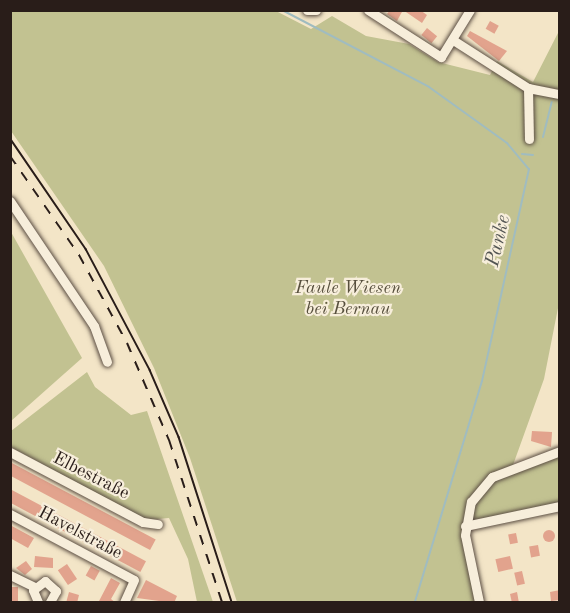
<!DOCTYPE html>
<html>
<head>
<meta charset="utf-8">
<style>
	body { margin:0 }
	#map { position:relative; width:570px; height:613px; overflow:hidden; background:#f3e5c7; font-family:"Old Standard TT",serif }
	div>[style] { position:absolute }
	.green>* { inset:0; background:#c2c291 }
	.stream>* { height:2px; margin:-1px; padding:0 1px; transform-origin:1px; border-radius:1px; background:#a0bcc0 }
	.building>* { inset:0; background:#e2a38d; transform-origin:0 0 }
	.round { border-radius:50% }
	.roads { filter:drop-shadow(0 0 2px #5c4f44) drop-shadow(0 0 2px #5c4f44) }
	.minor>* { height:9px; margin:-4.5px; padding:0 4.5px; transform-origin:4.5px; border-radius:4.5px; background:#f7eedb }
	.tram>* { height:1.5px; margin:-0.75px; padding:0 0.75px; transform-origin:0.75px; border-radius:0.75px; background:#291d19 }
	.rail>* { height:2px; margin-top:-1px; transform-origin:0; background:repeating-linear-gradient(90deg,#291d19 0 10px,transparent 0 20px) }
	span { translate:-50% -50%; white-space:nowrap; text-align:center; line-height:1.15; -webkit-text-stroke:4.5px #f7eedb; paint-order:stroke }
	.park-label { font-size:18px; color:#574f3d; font-style:italic }
	.street-label { font-size:18px; color:#291d19 }
	.water-label { font-size:20px; color:#535553; font-style:italic }
	.frame { position:absolute; inset:0; border:12px solid #291d19; pointer-events:none }
</style>
</head>
<body>
<div id="map">
	<div class="green">
		<i style="clip-path:polygon(10px 11px,276px 11px,311px 29px,332px 16px,366px 36px,409px 44px,438px 62px,490px 75px,497px 61px,533px 82px,559px 31px,559px 303px,544px 379px,513px 465px,559px 454px,559px 504px,463px 522px,476px 602px,237px 602px,190px 458px,154px 368px,104px 266px,11px 131px)"></i>
		<i style="clip-path:polygon(11px 232px,82px 358px,11px 421px,10px 421px)"></i>
		<i style="clip-path:polygon(87px 372px,95px 387px,131px 415px,147px 411px,213px 602px,197px 602px,188px 559px,169px 518px,146px 520px,11px 447px,11px 431px)"></i>
	</div>
	<div class="stream">
		<i style="left:282px;top:10px;width:166px;rotate:27.6deg"></i>
		<i style="left:429px;top:87px;width:96px;rotate:35.7deg"></i>
		<i style="left:507px;top:143px;width:34px;rotate:50deg"></i>
		<i style="left:529px;top:169px;width:217px;rotate:102.5deg"></i>
		<i style="left:482px;top:381px;width:231px;rotate:106.9deg"></i>
		<i style="left:543px;top:137px;width:36px;rotate:-76deg"></i>
		<i style="left:522px;top:154px;width:11px;rotate:5deg"></i>
	</div>
	<div class="building">
		<i style="clip-path:polygon(390px 10px,403px 10px,397px 21px,387px 14px)"></i>
		<i style="clip-path:polygon(403px 10px,420px 10px,427px 15px,422px 23px)"></i>
		<i style="left:490px;top:21px;width:10px;height:9px;rotate:29deg"></i>
		<i style="left:427px;top:28px;width:13px;height:9px;rotate:39deg"></i>
		<i style="clip-path:polygon(470px 31px,507px 51px,499px 61px,467px 36px)"></i>
		<i style="clip-path:polygon(532px 431px,552px 432px,551px 447px,531px 441px)"></i>
		<i style="left:10px;top:462px;width:165px;height:12px;rotate:28deg"></i>
		<i style="left:10px;top:489px;width:154px;height:12px;rotate:28deg"></i>
		<i style="clip-path:polygon(10px 525px,34px 538px,28px 548px,10px 538px)"></i>
		<i class="round" style="left:543px;top:530px;width:12px;height:12px"></i>
		<i style="left:516px;top:533px;width:10px;height:8px;rotate:79deg"></i>
		<i style="left:538px;top:545px;width:11px;height:9px;rotate:80deg"></i>
		<i style="clip-path:polygon(35px 556px,53px 558px,53px 568px,34px 567px)"></i>
		<i style="left:510px;top:556px;width:13px;height:15px;rotate:77deg"></i>
		<i style="clip-path:polygon(26px 561px,32px 569px,25px 575px,16px 568px)"></i>
		<i style="left:67px;top:564px;width:18px;height:11px;rotate:56deg"></i>
		<i style="left:91px;top:566px;width:10px;height:11px;rotate:29deg"></i>
		<i style="left:522px;top:571px;width:13px;height:8px;rotate:77deg"></i>
		<i style="clip-path:polygon(111px 578px,120px 583px,111px 599px,116px 603px,98px 603px)"></i>
		<i style="clip-path:polygon(146px 580px,177px 596px,174px 603px,137px 598px)"></i>
		<i style="left:10px;top:587px;width:8px;height:16px"></i>
		<i style="clip-path:polygon(560px 590px,560px 600px,551px 601px,550px 592px)"></i>
		<i style="clip-path:polygon(69px 592px,79px 595px,77px 603px,66px 603px)"></i>
		<i style="clip-path:polygon(517px 592px,519px 603px,512px 603px,510px 594px)"></i>
	</div>
	<div class="roads">
		<div class="minor">
			<i style="left:307px;top:10px;width:9px"></i>
			<i style="left:368px;top:10px;width:87px;rotate:32.8deg"></i>
			<i style="left:441px;top:57px;width:55px;rotate:-58.3deg"></i>
			<i style="left:453px;top:40px;width:89px;rotate:32.6deg"></i>
			<i style="left:528px;top:88px;width:33px;rotate:11deg"></i>
			<i style="left:528px;top:88px;width:51px;rotate:88.9deg"></i>
			<i style="left:10px;top:201px;width:151px;rotate:56.1deg"></i>
			<i style="left:94px;top:326px;width:38px;rotate:70deg"></i>
			<i style="left:10px;top:452px;width:150px;rotate:27.8deg"></i>
			<i style="left:143px;top:522px;width:15px;rotate:8deg"></i>
			<i style="left:10px;top:514px;width:140px;rotate:28deg"></i>
			<i style="left:134px;top:580px;width:24px;rotate:114deg"></i>
			<i style="left:465px;top:526px;width:97px;rotate:-11.9deg"></i>
			<i style="left:10px;top:575px;width:28px;rotate:26deg"></i>
			<i style="left:38px;top:602px;width:13px;rotate:-113deg"></i>
			<i style="left:33px;top:590px;width:15px;rotate:-37deg"></i>
			<i style="left:45px;top:581px;width:15px;rotate:42deg"></i>
			<i style="left:56px;top:591px;width:13px;rotate:119deg"></i>
			<i style="left:479px;top:602px;width:68px;rotate:-101.8deg"></i>
			<i style="left:465px;top:535px;width:34px;rotate:-80deg"></i>
			<i style="left:471px;top:502px;width:33px;rotate:-50deg"></i>
			<i style="left:492px;top:477px;width:73px;rotate:-20.9deg"></i>
		</div>
	</div>
	<div class="tram">
		<i style="left:10px;top:138px;width:135px;rotate:55.6deg"></i>
		<i style="left:86px;top:249px;width:137px;rotate:62.1deg"></i>
		<i style="left:150px;top:370px;width:73px;rotate:66.6deg"></i>
		<i style="left:179px;top:437px;width:173px;rotate:72.2deg"></i>
	</div>
	<div class="rail">
		<i style="left:10px;top:156px;width:121px;rotate:55.1deg"></i>
		<i style="left:79px;top:255px;width:100px;rotate:61.4deg"></i>
		<i style="left:127px;top:343px;width:106px;rotate:66.6deg"></i>
		<i style="left:169px;top:440px;width:170px;rotate:71.9deg"></i>
	</div>
	<div class="park-label">
		<span style="left:348px;top:299px">Faule Wiesen<br>bei Bernau</span>
	</div>
	<div class="street-label">
		<span style="left:91px;top:476px;rotate:27deg">Elbestraße</span>
		<span style="left:80px;top:533px;rotate:28deg">Havelstraße</span>
	</div>
	<div class="water-label">
		<span style="left:499px;top:241px;rotate:-77deg">Panke</span>
	</div>
	<div class="frame"></div>
</div>
</body>
</html>
